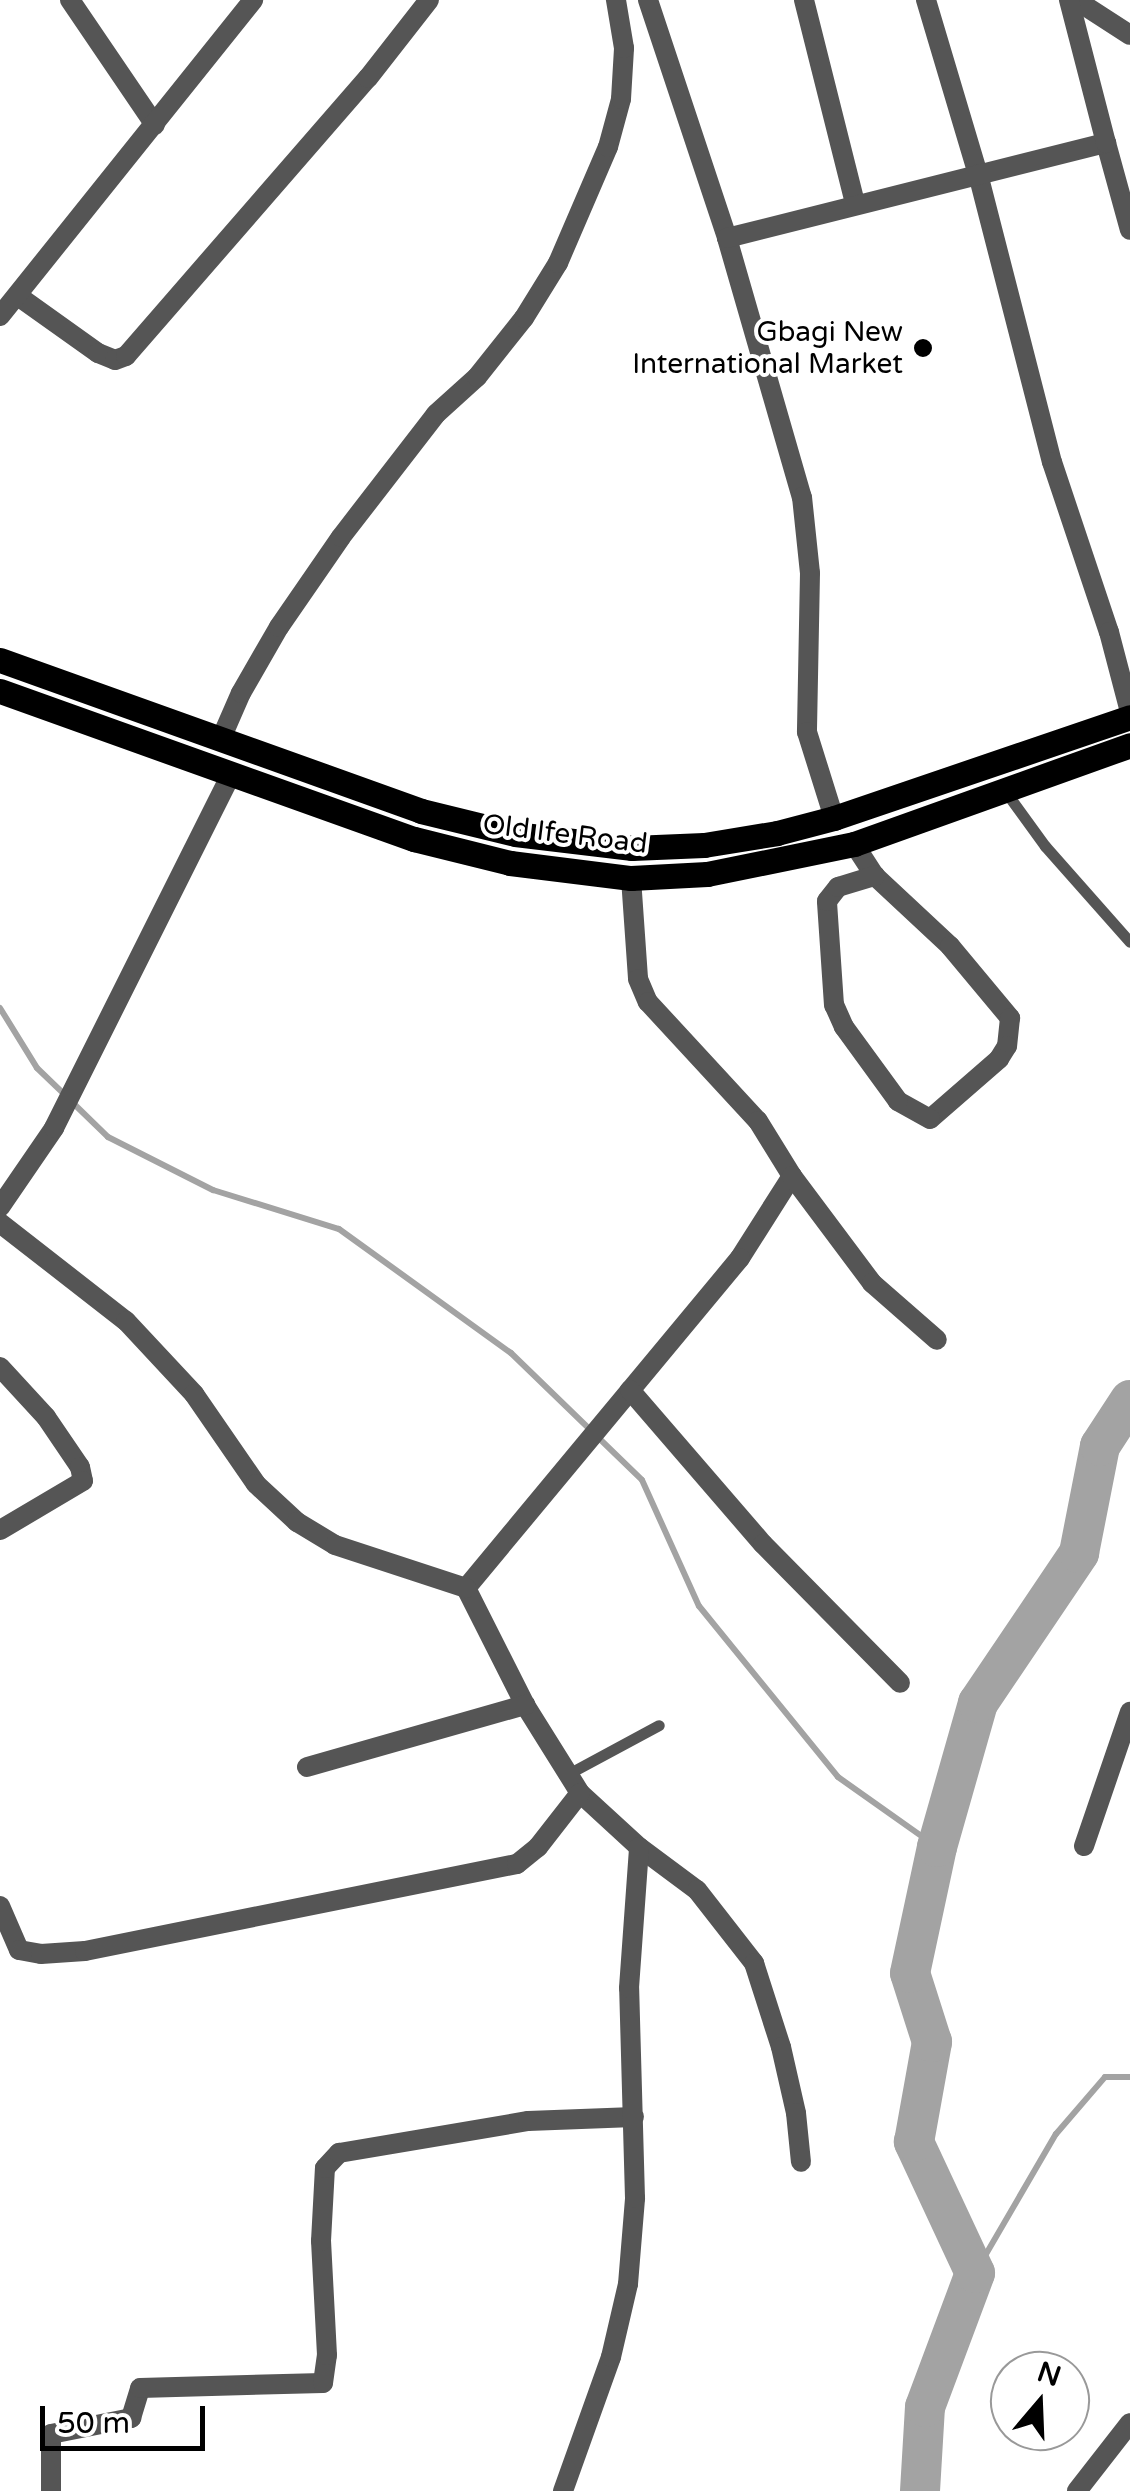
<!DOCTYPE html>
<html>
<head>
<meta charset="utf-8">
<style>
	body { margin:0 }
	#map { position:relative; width:1130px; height:2491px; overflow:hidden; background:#fff; font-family:"Varela Round",sans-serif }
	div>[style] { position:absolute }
	.stream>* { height:6px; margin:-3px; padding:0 3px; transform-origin:3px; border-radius:3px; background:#a3a3a3 }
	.river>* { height:40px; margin:-20px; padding:0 20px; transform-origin:20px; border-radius:20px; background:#a3a3a3 }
	.lane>* { height:11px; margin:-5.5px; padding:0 5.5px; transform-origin:5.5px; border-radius:5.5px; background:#555 }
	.street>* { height:20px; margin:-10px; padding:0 10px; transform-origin:10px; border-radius:10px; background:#555 }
	.primary>* { height:25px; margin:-12.5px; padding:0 12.5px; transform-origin:12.5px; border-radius:12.5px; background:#000 }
	.dots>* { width:28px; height:28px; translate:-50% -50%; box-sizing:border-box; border:5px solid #fff; border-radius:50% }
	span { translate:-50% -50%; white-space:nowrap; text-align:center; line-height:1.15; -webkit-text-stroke:8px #fff; paint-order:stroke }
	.poi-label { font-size:28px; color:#000 }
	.right { translate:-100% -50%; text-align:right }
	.street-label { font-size:28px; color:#000 }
	.north { position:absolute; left:990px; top:2351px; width:100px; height:100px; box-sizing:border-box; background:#fff; border:2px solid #999; border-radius:50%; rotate:19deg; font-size:28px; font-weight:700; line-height:40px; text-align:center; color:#000 }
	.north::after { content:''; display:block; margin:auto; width:35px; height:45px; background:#000; clip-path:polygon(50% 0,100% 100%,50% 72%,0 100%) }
	.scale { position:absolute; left:40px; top:2406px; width:165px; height:45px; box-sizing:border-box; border:5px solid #000; border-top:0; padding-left:12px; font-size:30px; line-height:35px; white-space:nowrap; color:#000; -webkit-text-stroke:8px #fff; paint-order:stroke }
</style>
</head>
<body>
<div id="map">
	<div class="stream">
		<i style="left:0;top:1008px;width:70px;rotate:58.3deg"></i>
		<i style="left:37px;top:1068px;width:37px;rotate:44deg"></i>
		<i style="left:73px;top:1103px;width:49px;rotate:44.2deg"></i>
		<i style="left:108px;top:1137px;width:118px;rotate:26.8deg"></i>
		<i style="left:213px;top:1190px;width:132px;rotate:17.2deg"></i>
		<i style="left:339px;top:1229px;width:212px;rotate:35.8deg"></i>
		<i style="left:511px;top:1353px;width:182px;rotate:44.1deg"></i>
		<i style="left:642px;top:1480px;width:138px;rotate:65.7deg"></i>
		<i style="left:699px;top:1606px;width:220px;rotate:50.9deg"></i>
		<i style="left:838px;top:1777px;width:121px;rotate:35.3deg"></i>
		<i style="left:975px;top:2273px;width:161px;rotate:-59.8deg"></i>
		<i style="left:1056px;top:2134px;width:75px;rotate:-49.3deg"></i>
		<i style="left:1105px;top:2077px;width:25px"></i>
	</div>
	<div class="river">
		<i style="left:920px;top:2491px;width:84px;rotate:-86.6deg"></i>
		<i style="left:925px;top:2407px;width:143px;rotate:-69.5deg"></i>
		<i style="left:975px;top:2273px;width:145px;rotate:-115deg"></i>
		<i style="left:914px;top:2142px;width:102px;rotate:-79.8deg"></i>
		<i style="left:932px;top:2042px;width:72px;rotate:-107.7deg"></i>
		<i style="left:910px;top:1973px;width:129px;rotate:-77.9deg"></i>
		<i style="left:937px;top:1847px;width:150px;rotate:-74.1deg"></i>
		<i style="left:978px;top:1703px;width:181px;rotate:-56deg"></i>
		<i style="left:1079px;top:1553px;width:109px;rotate:-78.9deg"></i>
		<i style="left:1100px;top:1446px;width:55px;rotate:-56.9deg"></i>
	</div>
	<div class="lane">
		<i style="left:1005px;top:791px;width:68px;rotate:54deg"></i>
		<i style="left:1045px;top:846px;width:128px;rotate:48.5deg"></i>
		<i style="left:568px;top:1774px;width:103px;rotate:-28.3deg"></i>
	</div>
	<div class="street">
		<i style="left:70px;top:0;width:151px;rotate:55.8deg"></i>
		<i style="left:648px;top:0;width:251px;rotate:71.6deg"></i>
		<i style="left:727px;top:238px;width:270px;rotate:73.9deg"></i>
		<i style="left:802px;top:497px;width:76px;rotate:84deg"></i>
		<i style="left:810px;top:573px;width:159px;rotate:91.1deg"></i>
		<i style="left:807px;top:732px;width:90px;rotate:72.6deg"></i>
		<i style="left:804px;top:0;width:209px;rotate:75.9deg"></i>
		<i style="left:926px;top:0;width:182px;rotate:73.4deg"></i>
		<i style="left:978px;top:174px;width:297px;rotate:75.6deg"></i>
		<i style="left:1052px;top:462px;width:179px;rotate:71.5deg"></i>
		<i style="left:1109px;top:632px;width:83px;rotate:75.3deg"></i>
		<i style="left:1076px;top:0;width:64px;rotate:32.9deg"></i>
		<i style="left:1106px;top:143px;width:90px;rotate:74.6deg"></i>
		<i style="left:727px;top:238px;width:391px;rotate:-14.1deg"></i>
		<i style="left:1106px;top:143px;width:148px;rotate:-104.5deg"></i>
		<i style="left:18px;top:296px;width:98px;rotate:35.5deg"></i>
		<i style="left:98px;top:353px;width:18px;rotate:22deg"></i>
		<i style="left:115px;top:360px;width:12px;rotate:-20deg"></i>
		<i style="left:126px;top:356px;width:369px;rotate:-49deg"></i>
		<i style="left:368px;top:78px;width:99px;rotate:-52deg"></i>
		<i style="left:0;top:316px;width:405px;rotate:-51.3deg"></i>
		<i style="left:220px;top:741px;width:52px;rotate:-66.4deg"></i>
		<i style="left:241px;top:693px;width:76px;rotate:-60.1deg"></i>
		<i style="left:279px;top:627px;width:109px;rotate:-55.4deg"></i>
		<i style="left:341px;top:537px;width:155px;rotate:-52.3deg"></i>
		<i style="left:436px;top:414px;width:55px;rotate:-42.1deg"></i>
		<i style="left:477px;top:377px;width:75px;rotate:-51.5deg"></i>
		<i style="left:524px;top:318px;width:65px;rotate:-58.3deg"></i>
		<i style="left:558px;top:263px;width:126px;rotate:-66.7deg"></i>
		<i style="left:608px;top:147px;width:50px;rotate:-74.8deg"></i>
		<i style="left:621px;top:99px;width:51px;rotate:-86.6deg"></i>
		<i style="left:624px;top:48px;width:49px;rotate:-99.5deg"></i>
		<i style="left:854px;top:844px;width:38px;rotate:57deg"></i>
		<i style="left:875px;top:876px;width:103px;rotate:43deg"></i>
		<i style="left:950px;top:946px;width:94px;rotate:50.2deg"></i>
		<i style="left:1010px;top:1018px;width:28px;rotate:96deg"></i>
		<i style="left:1007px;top:1046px;width:15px;rotate:122deg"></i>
		<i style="left:999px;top:1059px;width:91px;rotate:139deg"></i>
		<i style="left:930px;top:1119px;width:37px;rotate:-151deg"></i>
		<i style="left:898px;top:1101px;width:92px;rotate:-126.1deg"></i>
		<i style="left:844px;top:1027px;width:24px;rotate:-114deg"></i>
		<i style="left:834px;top:1005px;width:104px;rotate:-93.9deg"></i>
		<i style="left:827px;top:901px;width:18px;rotate:-52deg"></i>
		<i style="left:838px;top:887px;width:39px;rotate:-17deg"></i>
		<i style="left:631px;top:878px;width:101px;rotate:86deg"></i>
		<i style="left:638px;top:979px;width:25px;rotate:67deg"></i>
		<i style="left:648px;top:1002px;width:162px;rotate:47.3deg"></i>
		<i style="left:758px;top:1121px;width:65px;rotate:58.3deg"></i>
		<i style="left:792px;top:1176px;width:97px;rotate:122.4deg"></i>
		<i style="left:740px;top:1258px;width:429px;rotate:129.7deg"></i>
		<i style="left:466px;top:1588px;width:131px;rotate:63.2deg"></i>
		<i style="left:525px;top:1705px;width:104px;rotate:58deg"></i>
		<i style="left:580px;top:1793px;width:80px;rotate:42.5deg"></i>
		<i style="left:639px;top:1847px;width:72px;rotate:36.6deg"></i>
		<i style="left:697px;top:1890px;width:93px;rotate:52deg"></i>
		<i style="left:754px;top:1963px;width:88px;rotate:72.2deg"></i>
		<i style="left:781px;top:2047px;width:68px;rotate:77.2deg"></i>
		<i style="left:796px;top:2113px;width:49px;rotate:84.2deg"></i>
		<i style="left:792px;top:1176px;width:134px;rotate:53.2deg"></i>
		<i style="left:872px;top:1283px;width:86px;rotate:41.2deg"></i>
		<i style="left:0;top:1207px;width:96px;rotate:-55.6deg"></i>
		<i style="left:54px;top:1128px;width:395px;rotate:-63.4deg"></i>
		<i style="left:0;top:1223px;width:160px;rotate:37.9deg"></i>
		<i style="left:126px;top:1321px;width:100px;rotate:47deg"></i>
		<i style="left:194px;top:1394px;width:109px;rotate:55.4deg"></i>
		<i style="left:256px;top:1484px;width:56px;rotate:42.8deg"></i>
		<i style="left:297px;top:1522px;width:44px;rotate:31.2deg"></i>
		<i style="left:335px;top:1545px;width:138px;rotate:18.2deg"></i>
		<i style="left:0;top:1367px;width:68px;rotate:47.4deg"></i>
		<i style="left:46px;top:1417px;width:60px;rotate:55.8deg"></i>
		<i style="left:80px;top:1467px;width:14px;rotate:78deg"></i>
		<i style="left:83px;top:1481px;width:96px;rotate:149.4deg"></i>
		<i style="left:630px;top:1390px;width:203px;rotate:49.2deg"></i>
		<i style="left:763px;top:1544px;width:195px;rotate:45.4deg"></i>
		<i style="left:307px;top:1767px;width:227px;rotate:-15.9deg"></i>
		<i style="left:1084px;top:1846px;width:142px;rotate:-71.1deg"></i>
		<i style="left:0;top:1906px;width:48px;rotate:66.6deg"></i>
		<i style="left:19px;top:1950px;width:22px;rotate:10deg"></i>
		<i style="left:41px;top:1954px;width:44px;rotate:-3.9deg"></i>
		<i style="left:85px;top:1951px;width:441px;rotate:-11.4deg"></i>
		<i style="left:517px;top:1864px;width:27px;rotate:-39deg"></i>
		<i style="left:538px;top:1847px;width:68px;rotate:-52.1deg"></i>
		<i style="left:51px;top:2491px;width:57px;rotate:-90deg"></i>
		<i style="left:51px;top:2434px;width:82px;rotate:-11.3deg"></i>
		<i style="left:131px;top:2418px;width:31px;rotate:-73deg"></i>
		<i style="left:140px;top:2388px;width:183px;rotate:-1.6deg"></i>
		<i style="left:323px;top:2383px;width:28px;rotate:-82deg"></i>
		<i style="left:327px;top:2355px;width:114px;rotate:-93deg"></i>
		<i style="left:321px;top:2241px;width:73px;rotate:-86.9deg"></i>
		<i style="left:325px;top:2168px;width:21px;rotate:-47deg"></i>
		<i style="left:339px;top:2153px;width:192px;rotate:-9.6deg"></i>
		<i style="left:528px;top:2121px;width:106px;rotate:-2.2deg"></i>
		<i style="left:563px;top:2491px;width:142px;rotate:-70.3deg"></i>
		<i style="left:611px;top:2357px;width:75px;rotate:-76.9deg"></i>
		<i style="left:628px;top:2284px;width:86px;rotate:-85.3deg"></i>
		<i style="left:635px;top:2198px;width:210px;rotate:-91.6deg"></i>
		<i style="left:629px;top:1988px;width:141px;rotate:-85.9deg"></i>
		<i style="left:1077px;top:2491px;width:86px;rotate:-52.1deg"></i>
	</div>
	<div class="primary">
		<i style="left:0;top:660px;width:447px;rotate:19.7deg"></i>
		<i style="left:421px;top:811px;width:97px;rotate:13.7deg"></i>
		<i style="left:515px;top:834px;width:118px;rotate:6.8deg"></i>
		<i style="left:632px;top:848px;width:72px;rotate:-2.4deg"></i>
		<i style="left:704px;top:845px;width:74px;rotate:-9.3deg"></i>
		<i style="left:777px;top:833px;width:59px;rotate:-14.7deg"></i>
		<i style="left:834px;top:818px;width:313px;rotate:-18.8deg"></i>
		<i style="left:0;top:691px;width:440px;rotate:19.7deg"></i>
		<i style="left:414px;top:839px;width:99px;rotate:14deg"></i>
		<i style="left:510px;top:863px;width:122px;rotate:7.1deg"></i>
		<i style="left:631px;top:878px;width:76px;rotate:-3deg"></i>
		<i style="left:707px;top:874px;width:150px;rotate:-11.5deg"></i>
		<i style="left:854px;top:844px;width:293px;rotate:-19.7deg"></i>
	</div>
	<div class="dots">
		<i style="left:923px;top:348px;background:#000"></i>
	</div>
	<div class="poi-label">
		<span class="right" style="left:903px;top:348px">Gbagi New<br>International Market</span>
	</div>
	<div class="street-label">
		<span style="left:565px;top:834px;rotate:7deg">Old Ife Road</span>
	</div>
	<div class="north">N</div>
	<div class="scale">50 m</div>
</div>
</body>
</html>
